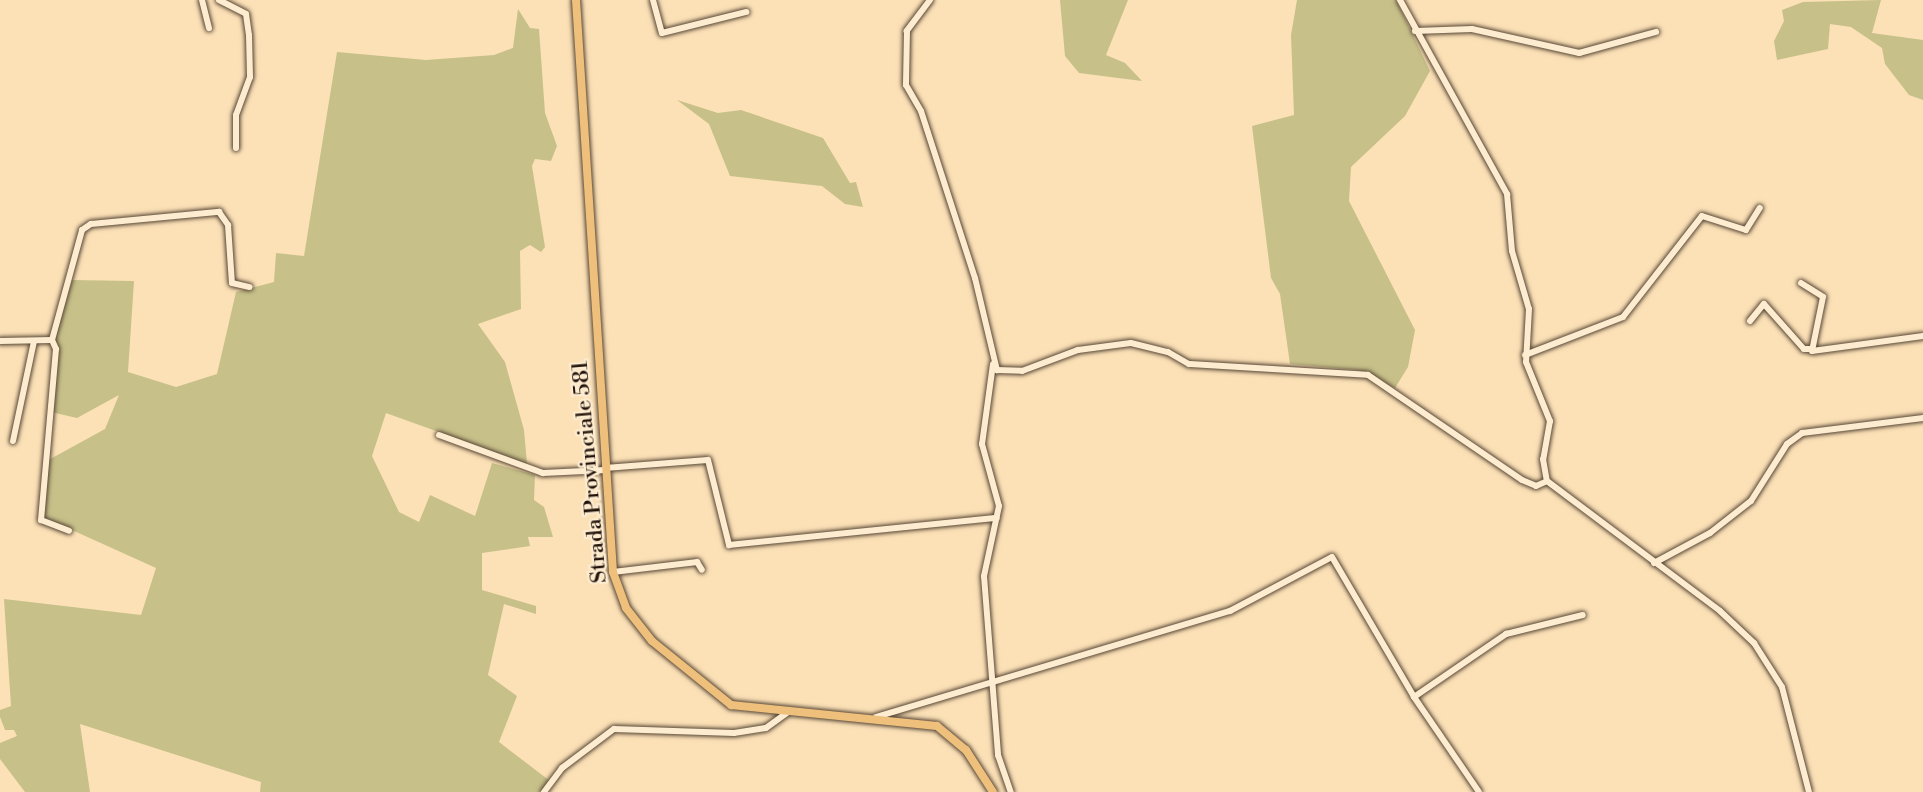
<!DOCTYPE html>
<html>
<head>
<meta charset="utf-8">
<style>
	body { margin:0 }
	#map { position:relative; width:1923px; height:792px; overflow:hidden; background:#fce1b7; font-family:"Libre Bodoni",serif }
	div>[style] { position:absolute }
	.green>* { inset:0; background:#c7c089 }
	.roads { filter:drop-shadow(0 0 2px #584736) drop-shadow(0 0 2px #584736) }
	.minor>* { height:6px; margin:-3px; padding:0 3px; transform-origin:3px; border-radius:3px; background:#fdecd0 }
	.major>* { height:8px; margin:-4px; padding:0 4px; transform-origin:4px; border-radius:4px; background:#eec07c }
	span { translate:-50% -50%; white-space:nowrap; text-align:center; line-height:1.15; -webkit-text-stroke:4.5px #fdecd0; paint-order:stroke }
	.street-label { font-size:22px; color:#22140b }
</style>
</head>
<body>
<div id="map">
	<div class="green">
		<i style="clip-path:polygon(1060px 0,1128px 0,1106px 55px,1125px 63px,1142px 81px,1079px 73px,1065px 56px)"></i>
		<i style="clip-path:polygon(1297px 0,1396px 0,1430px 71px,1405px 116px,1351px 167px,1349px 201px,1415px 330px,1408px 367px,1395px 388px,1358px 370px,1290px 364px,1280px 294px,1271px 278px,1252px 126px,1294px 115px,1291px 35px)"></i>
		<i style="clip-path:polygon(1881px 0,1872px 33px,1923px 40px,1923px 100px,1909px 95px,1885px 64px,1882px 48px,1851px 27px,1830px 24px,1828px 49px,1777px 60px,1774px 41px,1784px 21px,1782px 10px,1803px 2px)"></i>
		<i style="clip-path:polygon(518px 9px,530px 28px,539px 29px,545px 113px,557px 146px,551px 161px,535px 159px,532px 166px,545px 247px,541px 252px,530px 245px,520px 251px,521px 309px,478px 324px,505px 362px,524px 430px,527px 464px,386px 413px,372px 456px,399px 512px,419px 522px,430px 495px,475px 516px,492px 463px,535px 475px,534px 500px,544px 507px,553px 537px,528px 537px,530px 546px,482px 553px,482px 590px,536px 606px,536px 614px,504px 604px,488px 675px,517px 696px,499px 742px,550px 781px,540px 792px,260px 792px,261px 782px,80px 724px,90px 792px,25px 792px,0 759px,0 743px,17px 736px,14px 730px,5px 730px,0 717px,0 710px,11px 706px,4px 599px,141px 615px,156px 568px,41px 516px,43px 463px,105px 429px,119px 395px,77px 418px,51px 412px,55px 339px,72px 280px,134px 281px,128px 372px,176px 387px,217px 374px,236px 292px,274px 282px,276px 253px,304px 256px,337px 52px,426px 60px,494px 55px,513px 48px)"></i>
		<i style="clip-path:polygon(677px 100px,718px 113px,741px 110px,823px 138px,850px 183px,856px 182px,863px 207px,845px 204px,822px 186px,730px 176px,709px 124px)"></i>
	</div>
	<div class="roads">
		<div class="minor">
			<i style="left:202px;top:0;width:29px;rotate:76deg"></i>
			<i style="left:219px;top:0;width:30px;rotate:27deg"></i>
			<i style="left:246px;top:14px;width:21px;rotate:82deg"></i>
			<i style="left:249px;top:35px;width:42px;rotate:88.6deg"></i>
			<i style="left:250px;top:77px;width:40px;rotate:110.2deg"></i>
			<i style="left:236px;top:115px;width:33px;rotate:90deg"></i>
			<i style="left:653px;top:0;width:34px;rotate:75deg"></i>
			<i style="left:662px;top:33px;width:87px;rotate:-14deg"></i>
			<i style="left:930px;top:0;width:39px;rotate:127deg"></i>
			<i style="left:907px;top:31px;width:54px;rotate:91.1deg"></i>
			<i style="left:906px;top:85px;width:30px;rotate:60deg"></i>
			<i style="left:921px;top:111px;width:176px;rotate:72.1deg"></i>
			<i style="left:975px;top:278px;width:95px;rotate:76.6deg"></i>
			<i style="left:997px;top:370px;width:25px;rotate:2deg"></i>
			<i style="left:1022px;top:371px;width:60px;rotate:-20.6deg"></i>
			<i style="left:1078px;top:350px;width:53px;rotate:-7.5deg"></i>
			<i style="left:1131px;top:343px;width:38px;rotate:14deg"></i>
			<i style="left:1168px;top:352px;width:24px;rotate:30deg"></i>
			<i style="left:1189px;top:364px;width:179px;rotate:3.5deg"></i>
			<i style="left:1368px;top:375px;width:186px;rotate:34.3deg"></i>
			<i style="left:1522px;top:480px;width:15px;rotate:23deg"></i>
			<i style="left:1536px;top:486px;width:12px;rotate:-24deg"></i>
			<i style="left:1400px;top:0;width:222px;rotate:61.1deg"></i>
			<i style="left:1507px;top:194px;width:57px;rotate:85deg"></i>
			<i style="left:1512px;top:251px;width:60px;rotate:73.7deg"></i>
			<i style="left:1529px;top:309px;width:53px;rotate:93.2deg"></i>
			<i style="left:1526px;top:362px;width:64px;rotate:67.9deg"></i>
			<i style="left:1550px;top:421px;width:39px;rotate:100deg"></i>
			<i style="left:1543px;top:459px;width:22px;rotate:80deg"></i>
			<i style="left:1547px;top:481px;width:216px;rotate:36.9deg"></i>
			<i style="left:1720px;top:611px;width:47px;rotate:43.3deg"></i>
			<i style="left:1754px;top:643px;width:52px;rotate:57.5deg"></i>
			<i style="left:1782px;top:687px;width:108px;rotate:75.6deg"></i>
			<i style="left:1415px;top:31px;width:57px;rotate:-2deg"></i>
			<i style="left:1472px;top:29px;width:110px;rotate:12.6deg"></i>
			<i style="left:1579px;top:53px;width:80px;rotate:-15.3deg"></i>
			<i style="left:1801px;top:283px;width:26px;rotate:32deg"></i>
			<i style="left:1823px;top:297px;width:55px;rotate:101.5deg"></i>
			<i style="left:1812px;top:351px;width:112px;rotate:-7.7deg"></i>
			<i style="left:1750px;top:321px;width:22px;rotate:-51deg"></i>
			<i style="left:1764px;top:304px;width:60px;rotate:48.4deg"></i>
			<i style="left:1804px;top:349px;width:6px"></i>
			<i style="left:52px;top:340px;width:10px;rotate:66deg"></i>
			<i style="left:56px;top:349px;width:172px;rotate:95deg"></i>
			<i style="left:41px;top:520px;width:30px;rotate:21deg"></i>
			<i style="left:0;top:341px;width:52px;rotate:-1.1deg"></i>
			<i style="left:52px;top:340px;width:114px;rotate:-74.7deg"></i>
			<i style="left:82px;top:230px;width:11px;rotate:-34deg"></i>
			<i style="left:91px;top:224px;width:129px;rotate:-5.4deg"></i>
			<i style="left:219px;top:212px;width:16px;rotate:55deg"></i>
			<i style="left:228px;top:225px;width:58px;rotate:86.1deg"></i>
			<i style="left:232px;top:283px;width:18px;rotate:13deg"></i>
			<i style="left:1525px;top:355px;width:105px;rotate:-21.2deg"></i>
			<i style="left:1623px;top:317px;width:128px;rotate:-52deg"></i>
			<i style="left:1702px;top:216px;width:46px;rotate:17.7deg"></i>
			<i style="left:1746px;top:230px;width:26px;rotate:-58deg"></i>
			<i style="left:993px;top:364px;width:81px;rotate:97.8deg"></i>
			<i style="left:982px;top:444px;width:64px;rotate:74.7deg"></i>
			<i style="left:999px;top:506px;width:72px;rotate:102.1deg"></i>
			<i style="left:984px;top:576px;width:180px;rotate:85.5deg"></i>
			<i style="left:998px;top:755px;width:39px;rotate:71deg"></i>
			<i style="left:439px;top:435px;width:111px;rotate:20.1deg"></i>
			<i style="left:543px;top:473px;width:62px;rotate:-2.8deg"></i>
			<i style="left:13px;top:441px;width:102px;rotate:-78.1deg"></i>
			<i style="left:605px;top:468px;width:103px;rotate:-4.4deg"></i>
			<i style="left:708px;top:460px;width:88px;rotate:76.1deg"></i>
			<i style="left:729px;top:545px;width:269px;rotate:-5.8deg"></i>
			<i style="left:1654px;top:563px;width:64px;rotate:-28.2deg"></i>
			<i style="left:1710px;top:533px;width:52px;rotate:-38deg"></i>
			<i style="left:1751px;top:501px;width:67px;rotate:-57.7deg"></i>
			<i style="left:1787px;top:444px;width:19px;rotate:-36deg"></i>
			<i style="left:1802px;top:433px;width:122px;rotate:-7.1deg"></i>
			<i style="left:613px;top:572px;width:85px;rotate:-6.8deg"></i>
			<i style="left:697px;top:562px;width:9px;rotate:58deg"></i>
			<i style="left:1414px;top:697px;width:112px;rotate:-34.4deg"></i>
			<i style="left:1506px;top:634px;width:79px;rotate:-13.9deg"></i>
			<i style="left:876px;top:717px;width:370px;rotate:-16.7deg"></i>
			<i style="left:1230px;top:611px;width:115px;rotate:-27.9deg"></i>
			<i style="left:1332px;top:557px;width:162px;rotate:59.6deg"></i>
			<i style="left:1414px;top:697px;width:115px;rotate:55.6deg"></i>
			<i style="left:544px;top:792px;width:30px;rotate:-53deg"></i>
			<i style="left:562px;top:768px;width:65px;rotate:-36.9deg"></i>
			<i style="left:614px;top:729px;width:120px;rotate:1.9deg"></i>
			<i style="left:734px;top:733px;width:32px;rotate:-9deg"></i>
			<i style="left:766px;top:728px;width:26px;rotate:-36deg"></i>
		</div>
		<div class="major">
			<i style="left:576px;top:0;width:573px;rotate:86.3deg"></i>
			<i style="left:613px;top:572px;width:38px;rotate:70deg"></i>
			<i style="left:626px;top:608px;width:42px;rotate:51.8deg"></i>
			<i style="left:652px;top:641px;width:102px;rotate:39deg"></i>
			<i style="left:731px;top:705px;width:207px;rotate:5.8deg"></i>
			<i style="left:937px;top:726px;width:38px;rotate:40deg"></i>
			<i style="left:966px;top:750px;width:50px;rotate:57.3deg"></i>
		</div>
	</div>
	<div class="street-label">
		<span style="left:590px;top:472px;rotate:-95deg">Strada Provinciale 581</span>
	</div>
</div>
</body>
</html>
